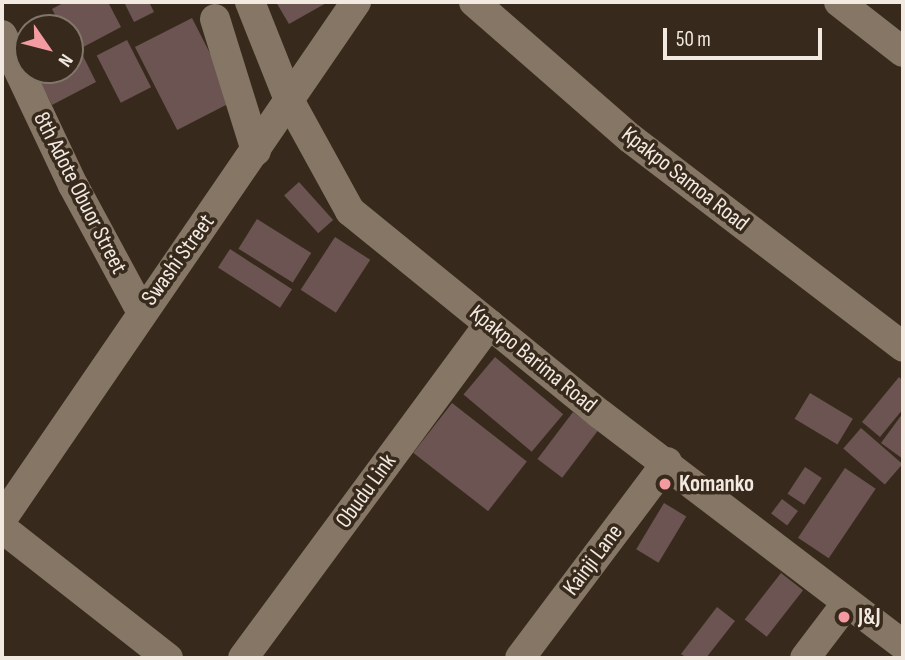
<!DOCTYPE html>
<html>
<head>
<meta charset="utf-8">
<style>
	body { margin:0 }
	#map { position:relative; width:905px; height:660px; overflow:hidden; background:#372a1c; font-family:"Sofia Sans Condensed",sans-serif }
	div>[style] { position:absolute }
	.building>* { inset:0; background:#6b5452; transform-origin:0 0 }
	.minor>* { height:30px; margin:-15px; padding:0 15px; transform-origin:15px; border-radius:15px; background:#857665 }
	.dots>* { width:19px; height:19px; translate:-50% -50%; box-sizing:border-box; border:4px solid #372a1c; border-radius:50% }
	span { translate:-50% -50%; white-space:nowrap; text-align:center; line-height:1.15; -webkit-text-stroke:7px #372a1c; paint-order:stroke }
	.street-label { font-size:23px; color:#f2e9e0 }
	.poi-label { font-size:23px; color:#f2e9e0; font-weight:700 }
	.left { translate:0 -50%; text-align:left }
	.frame { position:absolute; inset:0; border:4px solid #f2e9e0; pointer-events:none }
	.north { position:absolute; left:14px; top:14px; width:70px; height:70px; box-sizing:border-box; background:#372a1c; border:2px solid #82766a; border-radius:50%; rotate:125deg; font-size:19px; font-weight:700; line-height:28px; text-align:center; color:#f2e9e0 }
	.north::after { content:''; display:block; margin:auto; width:24px; height:32px; background:#f49aa1; clip-path:polygon(50% 0,100% 100%,50% 72%,0 100%) }
	.scale { position:absolute; left:663px; top:28px; width:159px; height:32px; box-sizing:border-box; border:4px solid #f2e9e0; border-top:0; padding-left:9px; font-size:21px; line-height:24px; white-space:nowrap; color:#f2e9e0; -webkit-text-stroke:5px #372a1c; paint-order:stroke }
</style>
</head>
<body>
<div id="map">
	<div class="building">
		<i style="clip-path:polygon(65px 2px,108px 2px,121px 27px,74px 52px,70px 28px,62px 28px,52px 9px)"></i>
		<i style="clip-path:polygon(124px 2px,149px 2px,154px 12px,134px 22px)"></i>
		<i style="clip-path:polygon(276px 2px,328px 2px,289px 24px)"></i>
		<i style="left:192px;top:18px;width:93px;height:64px;rotate:63deg"></i>
		<i style="left:127px;top:40px;width:53px;height:34px;rotate:63deg"></i>
		<i style="clip-path:polygon(81px 52px,96px 82px,52px 105px,37px 76px,48px 70px,70px 70px,70px 58px)"></i>
		<i style="left:299px;top:182px;width:51px;height:20px;rotate:48deg"></i>
		<i style="left:257px;top:219px;width:64px;height:35px;rotate:32deg"></i>
		<i style="left:335px;top:237px;width:42px;height:63px;rotate:33deg"></i>
		<i style="left:230px;top:249px;width:74px;height:22px;rotate:33deg"></i>
		<i style="left:495px;top:357px;width:89px;height:49px;rotate:40deg"></i>
		<i style="clip-path:polygon(899px 377px,903px 381px,903px 409px,880px 437px,862px 422px)"></i>
		<i style="left:810px;top:393px;width:50px;height:30px;rotate:31deg"></i>
		<i style="left:452px;top:403px;width:95px;height:63px;rotate:38deg"></i>
		<i style="left:573px;top:412px;width:31px;height:59px;rotate:37deg"></i>
		<i style="clip-path:polygon(903px 413px,903px 459px,881px 443px)"></i>
		<i style="left:861px;top:428px;width:55px;height:27px;rotate:41deg"></i>
		<i style="left:805px;top:467px;width:20px;height:32px;rotate:33deg"></i>
		<i style="left:845px;top:468px;width:37px;height:84px;rotate:34deg"></i>
		<i style="left:782px;top:499px;width:20px;height:18px;rotate:37deg"></i>
		<i style="left:664px;top:503px;width:26px;height:54px;rotate:31deg"></i>
		<i style="left:781px;top:573px;width:28px;height:59px;rotate:38deg"></i>
		<i style="clip-path:polygon(717px 607px,735px 621px,706px 658px,687px 658px,681px 654px)"></i>
	</div>
	<div class="minor">
		<i style="left:250px;top:2px;width:105px;rotate:68.3deg"></i>
		<i style="left:289px;top:100px;width:127px;rotate:61.2deg"></i>
		<i style="left:350px;top:211px;width:322px;rotate:39.1deg"></i>
		<i style="left:600px;top:414px;width:381px;rotate:37.3deg"></i>
		<i style="left:474px;top:2px;width:207px;rotate:41.1deg"></i>
		<i style="left:630px;top:138px;width:344px;rotate:37.4deg"></i>
		<i style="left:839px;top:2px;width:81px;rotate:38deg"></i>
		<i style="left:215px;top:19px;width:138px;rotate:72.7deg"></i>
		<i style="left:2px;top:35px;width:166px;rotate:64.7deg"></i>
		<i style="left:73px;top:185px;width:143px;rotate:61.6deg"></i>
		<i style="left:2px;top:519px;width:627px;rotate:-55.6deg"></i>
		<i style="left:2px;top:528px;width:211px;rotate:38.1deg"></i>
		<i style="left:243px;top:658px;width:415px;rotate:-53.6deg"></i>
		<i style="left:520px;top:658px;width:245px;rotate:-53.1deg"></i>
		<i style="left:805px;top:658px;width:68px;rotate:-52.8deg"></i>
	</div>
	<div class="dots">
		<i style="left:665px;top:484px;background:#f49aa1"></i>
		<i style="left:844px;top:617px;background:#f49aa1"></i>
	</div>
	<div class="street-label">
		<span style="left:685px;top:179px;rotate:38deg">Kpakpo Samoa Road</span>
		<span style="left:80px;top:193px;rotate:63deg">8th Adote Obuor Street</span>
		<span style="left:178px;top:260px;rotate:-54deg">Swashi Street</span>
		<span style="left:533px;top:359px;rotate:39deg">Kpakpo Barima Road</span>
		<span style="left:366px;top:491px;rotate:-54deg">Obudu Link</span>
		<span style="left:593px;top:560px;rotate:-53deg">Kainji Lane</span>
	</div>
	<div class="poi-label">
		<span class="left" style="left:679px;top:484px">Komanko</span>
		<span class="left" style="left:858px;top:617px">J&amp;J</span>
	</div>
	<div class="frame"></div>
	<div class="north">N</div>
	<div class="scale">50 m</div>
</div>
</body>
</html>
